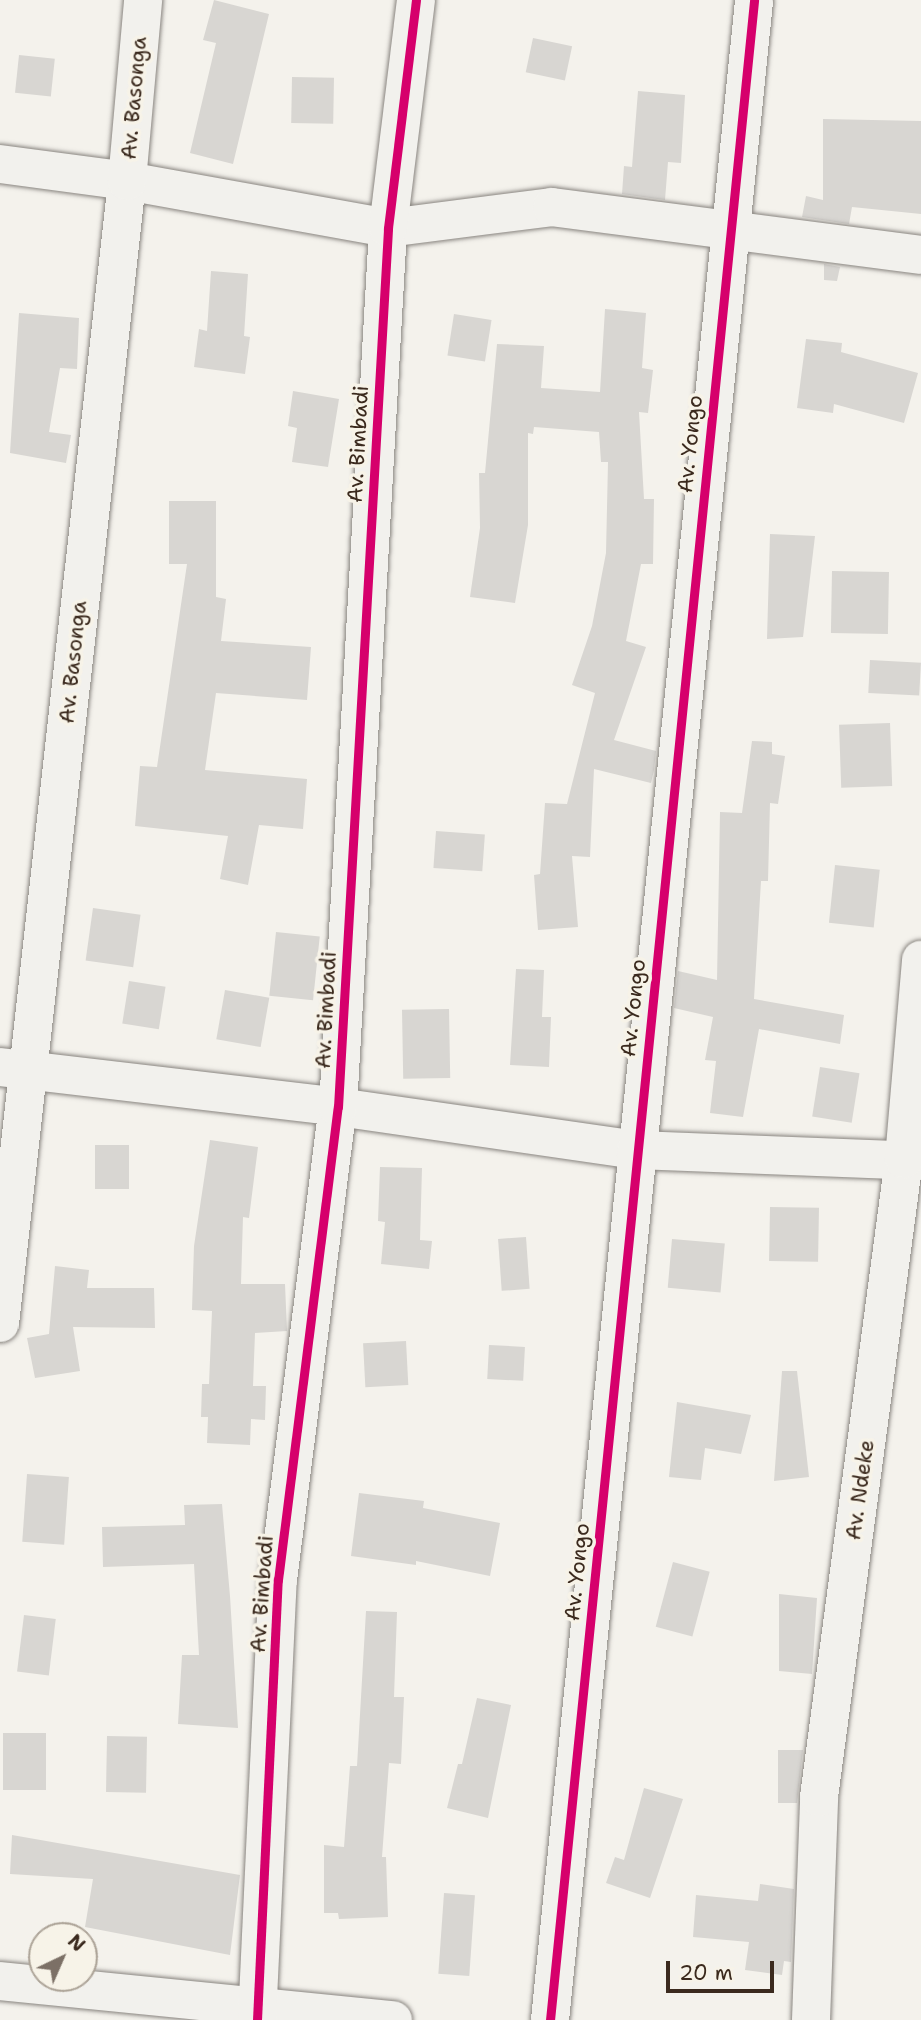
<!DOCTYPE html>
<html>
<head>
<meta charset="utf-8">
<style>
	body { margin:0 }
	#map { position:relative; width:921px; height:2020px; overflow:hidden; background:#f4f2ec; font-family:"Shantell Sans",sans-serif }
	div>[style] { position:absolute }
	.building>* { inset:0; background:#d8d6d2; transform-origin:0 0 }
	.roads { filter:drop-shadow(0 0 2px #898580) drop-shadow(0 0 2px #898580) }
	.minor>* { height:38px; margin:-19px; padding:0 19px; transform-origin:19px; border-radius:19px; background:#f2f1ed }
	.cycleway>* { height:9px; margin:-4.5px; padding:0 4.5px; transform-origin:4.5px; border-radius:4.5px; background:#d6006c }
	span { translate:-50% -50%; white-space:nowrap; text-align:center; line-height:1.15; -webkit-text-stroke:7px #f7f3e8; paint-order:stroke }
	.street-label { font-size:21px; color:#3b2a1e }
	.north { position:absolute; left:28px; top:1922px; width:70px; height:70px; box-sizing:border-box; background:#f7f3e8; border:2px solid #aca397; border-radius:50%; rotate:44deg; font-size:19px; font-weight:700; line-height:28px; text-align:center; color:#3b2a1e }
	.north::after { content:''; display:block; margin:auto; width:24px; height:32px; background:#7c7066; clip-path:polygon(50% 0,100% 100%,50% 72%,0 100%) }
	.scale { position:absolute; left:666px; top:1961px; width:108px; height:32px; box-sizing:border-box; border:4px solid #3b2a1e; border-top:0; padding-left:9px; font-size:21px; line-height:24px; white-space:nowrap; color:#3b2a1e; -webkit-text-stroke:5px #f7f3e8; paint-order:stroke }
</style>
</head>
<body>
<div id="map">
	<div class="building">
		<i style="clip-path:polygon(214px 0,269px 14px,233px 164px,190px 153px,216px 43px,203px 40px)"></i>
		<i style="left:533px;top:38px;width:40px;height:35px;rotate:12deg"></i>
		<i style="left:19px;top:55px;width:36px;height:38px;rotate:6deg"></i>
		<i style="left:292px;top:77px;width:42px;height:46px;rotate:1deg"></i>
		<i style="clip-path:polygon(638px 91px,685px 95px,681px 163px,668px 162px,665px 200px,622px 194px,624px 166px,632px 167px)"></i>
		<i style="clip-path:polygon(823px 119px,921px 121px,921px 214px,852px 207px,849px 224px,802px 217px,806px 196px,823px 200px)"></i>
		<i style="clip-path:polygon(824px 264px,840px 267px,837px 281px,824px 280px)"></i>
		<i style="clip-path:polygon(211px 271px,248px 274px,244px 336px,250px 337px,245px 374px,194px 367px,199px 329px,207px 331px)"></i>
		<i style="clip-path:polygon(605px 309px,646px 313px,642px 368px,653px 370px,648px 413px,639px 412px,644px 499px,654px 499px,653px 564px,641px 564px,626px 641px,646px 647px,614px 740px,656px 751px,654px 770px,651px 783px,594px 769px,590px 857px,572px 856px,578px 927px,538px 930px,534px 875px,540px 874px,545px 803px,567px 804px,595px 693px,572px 685px,592px 626px,606px 553px,608px 462px,601px 462px,599px 432px,534px 427px,533px 434px,528px 433px,528px 525px,515px 603px,470px 597px,480px 528px,479px 473px,485px 473px,497px 344px,544px 346px,541px 388px,600px 392px)"></i>
		<i style="clip-path:polygon(19px 313px,79px 318px,77px 369px,60px 368px,49px 432px,71px 435px,66px 463px,10px 453px)"></i>
		<i style="left:454px;top:314px;width:38px;height:42px;rotate:9deg"></i>
		<i style="clip-path:polygon(806px 339px,842px 343px,841px 352px,918px 373px,904px 423px,834px 404px,833px 413px,797px 408px)"></i>
		<i style="clip-path:polygon(293px 391px,339px 399px,328px 467px,292px 462px,297px 428px,288px 426px)"></i>
		<i style="clip-path:polygon(169px 501px,216px 501px,216px 597px,226px 599px,221px 641px,311px 647px,307px 700px,216px 693px,205px 770px,307px 779px,303px 829px,259px 825px,248px 885px,220px 879px,228px 836px,135px 826px,140px 766px,157px 767px,187px 564px,169px 564px)"></i>
		<i style="clip-path:polygon(770px 534px,815px 536px,803px 637px,767px 639px)"></i>
		<i style="left:832px;top:571px;width:57px;height:62px;rotate:1deg"></i>
		<i style="left:870px;top:660px;width:51px;height:33px;rotate:3deg"></i>
		<i style="left:890px;top:723px;width:63px;height:51px;rotate:88deg"></i>
		<i style="clip-path:polygon(752px 741px,772px 742px,772px 754px,785px 756px,778px 804px,770px 803px,768px 881px,761px 881px,754px 999px,844px 1015px,840px 1044px,759px 1029px,743px 1117px,710px 1113px,716px 1061px,705px 1060px,713px 1017px,674px 1008px,678px 971px,717px 980px,720px 812px,742px 813px)"></i>
		<i style="left:436px;top:831px;width:49px;height:37px;rotate:4deg"></i>
		<i style="left:835px;top:865px;width:45px;height:58px;rotate:6deg"></i>
		<i style="left:93px;top:908px;width:48px;height:53px;rotate:8deg"></i>
		<i style="left:276px;top:932px;width:44px;height:64px;rotate:6deg"></i>
		<i style="clip-path:polygon(516px 969px,544px 970px,542px 1017px,551px 1017px,549px 1067px,510px 1065px)"></i>
		<i style="left:129px;top:981px;width:37px;height:43px;rotate:9deg"></i>
		<i style="left:225px;top:990px;width:45px;height:50px;rotate:10deg"></i>
		<i style="left:449px;top:1009px;width:69px;height:47px;rotate:89deg"></i>
		<i style="left:820px;top:1067px;width:40px;height:50px;rotate:9deg"></i>
		<i style="clip-path:polygon(210px 1140px,258px 1147px,249px 1218px,243px 1217px,241px 1284px,285px 1284px,287px 1331px,255px 1333px,253px 1386px,266px 1386px,265px 1420px,251px 1419px,250px 1445px,207px 1443px,208px 1417px,201px 1417px,202px 1384px,209px 1384px,212px 1311px,192px 1310px,194px 1246px)"></i>
		<i style="left:95px;top:1145px;width:34px;height:44px"></i>
		<i style="clip-path:polygon(380px 1167px,422px 1168px,420px 1240px,432px 1241px,429px 1269px,381px 1264px,385px 1222px,378px 1221px)"></i>
		<i style="left:770px;top:1207px;width:49px;height:54px;rotate:1deg"></i>
		<i style="left:526px;top:1237px;width:52px;height:28px;rotate:86deg"></i>
		<i style="left:672px;top:1239px;width:53px;height:49px;rotate:5deg"></i>
		<i style="clip-path:polygon(55px 1266px,89px 1270px,87px 1288px,154px 1288px,155px 1328px,73px 1327px,80px 1371px,35px 1378px,27px 1338px,49px 1334px)"></i>
		<i style="left:406px;top:1341px;width:44px;height:43px;rotate:87deg"></i>
		<i style="left:489px;top:1345px;width:36px;height:34px;rotate:3deg"></i>
		<i style="clip-path:polygon(782px 1371px,797px 1371px,809px 1477px,774px 1481px)"></i>
		<i style="clip-path:polygon(677px 1402px,751px 1415px,741px 1454px,705px 1448px,701px 1480px,669px 1477px)"></i>
		<i style="left:27px;top:1474px;width:42px;height:68px;rotate:4deg"></i>
		<i style="clip-path:polygon(359px 1493px,424px 1501px,423px 1508px,500px 1523px,490px 1576px,416px 1561px,416px 1565px,351px 1556px)"></i>
		<i style="clip-path:polygon(222px 1504px,230px 1596px,238px 1728px,178px 1724px,182px 1655px,199px 1655px,194px 1564px,103px 1567px,102px 1527px,185px 1525px,184px 1505px)"></i>
		<i style="left:673px;top:1562px;width:38px;height:67px;rotate:15deg"></i>
		<i style="clip-path:polygon(779px 1594px,817px 1598px,812px 1674px,779px 1671px)"></i>
		<i style="clip-path:polygon(366px 1611px,397px 1612px,394px 1697px,404px 1697px,401px 1764px,389px 1763px,382px 1857px,386px 1857px,388px 1917px,339px 1919px,338px 1913px,324px 1913px,324px 1845px,344px 1847px,350px 1766px,357px 1766px)"></i>
		<i style="left:24px;top:1615px;width:32px;height:57px;rotate:7deg"></i>
		<i style="clip-path:polygon(477px 1698px,511px 1705px,488px 1818px,447px 1808px,458px 1764px,462px 1764px)"></i>
		<i style="left:3px;top:1733px;width:43px;height:57px"></i>
		<i style="left:107px;top:1736px;width:40px;height:56px;rotate:1deg"></i>
		<i style="clip-path:polygon(778px 1750px,803px 1750px,797px 1803px,778px 1803px)"></i>
		<i style="clip-path:polygon(644px 1788px,683px 1799px,650px 1898px,606px 1883px,615px 1857px,624px 1860px)"></i>
		<i style="clip-path:polygon(12px 1835px,240px 1875px,230px 1955px,85px 1927px,93px 1879px,10px 1874px)"></i>
		<i style="clip-path:polygon(760px 1884px,794px 1889px,791px 1962px,784px 1961px,782px 1975px,745px 1970px,749px 1942px,693px 1937px,696px 1895px,758px 1901px)"></i>
		<i style="left:444px;top:1893px;width:31px;height:81px;rotate:4deg"></i>
	</div>
	<div class="roads">
		<div class="minor">
			<i style="left:0;top:164px;width:128px;rotate:7.6deg"></i>
			<i style="left:127px;top:181px;width:265px;rotate:10.2deg"></i>
			<i style="left:388px;top:228px;width:165px;rotate:-7.3deg"></i>
			<i style="left:552px;top:207px;width:372px;rotate:7.4deg"></i>
			<i style="left:0;top:1067px;width:340px;rotate:6.7deg"></i>
			<i style="left:338px;top:1107px;width:301px;rotate:8.2deg"></i>
			<i style="left:636px;top:1150px;width:285px;rotate:2.2deg"></i>
			<i style="left:0;top:1323px;width:1149px;rotate:-83.65deg"></i>
			<i style="left:127px;top:181px;width:182px;rotate:-84.9deg"></i>
			<i style="left:0;top:1981px;width:395px;rotate:5.7deg"></i>
			<i style="left:257px;top:2020px;width:441px;rotate:-87.3deg"></i>
			<i style="left:278px;top:1580px;width:477px;rotate:-82.8deg"></i>
			<i style="left:338px;top:1107px;width:880px;rotate:-86.74deg"></i>
			<i style="left:388px;top:228px;width:230px;rotate:-83deg"></i>
			<i style="left:550px;top:2020px;width:2030px;rotate:-84.23deg"></i>
			<i style="left:811px;top:2020px;width:223px;rotate:-87.9deg"></i>
			<i style="left:819px;top:1797px;width:644px;rotate:-82.41deg"></i>
			<i style="left:904px;top:1159px;width:200px;rotate:-85.1deg"></i>
		</div>
	</div>
	<div class="cycleway">
		<i style="left:257px;top:2020px;width:441px;rotate:-87.3deg"></i>
		<i style="left:278px;top:1580px;width:477px;rotate:-82.8deg"></i>
		<i style="left:338px;top:1107px;width:880px;rotate:-86.74deg"></i>
		<i style="left:388px;top:228px;width:230px;rotate:-83deg"></i>
		<i style="left:550px;top:2020px;width:2030px;rotate:-84.23deg"></i>
	</div>
	<div class="street-label">
		<span style="left:134px;top:98px;rotate:-85deg">Av. Basonga</span>
		<span style="left:358px;top:444px;rotate:-87deg">Av. Bimbadi</span>
		<span style="left:690px;top:444px;rotate:-84deg">Av. Yongo</span>
		<span style="left:73px;top:662px;rotate:-84deg">Av. Basonga</span>
		<span style="left:633px;top:1008px;rotate:-84deg">Av. Yongo</span>
		<span style="left:326px;top:1010px;rotate:-87deg">Av. Bimbadi</span>
		<span style="left:860px;top:1490px;rotate:-82deg">Av. Ndeke</span>
		<span style="left:577px;top:1572px;rotate:-84deg">Av. Yongo</span>
		<span style="left:262px;top:1594px;rotate:-86deg">Av. Bimbadi</span>
	</div>
	<div class="north">N</div>
	<div class="scale">20 m</div>
</div>
</body>
</html>
